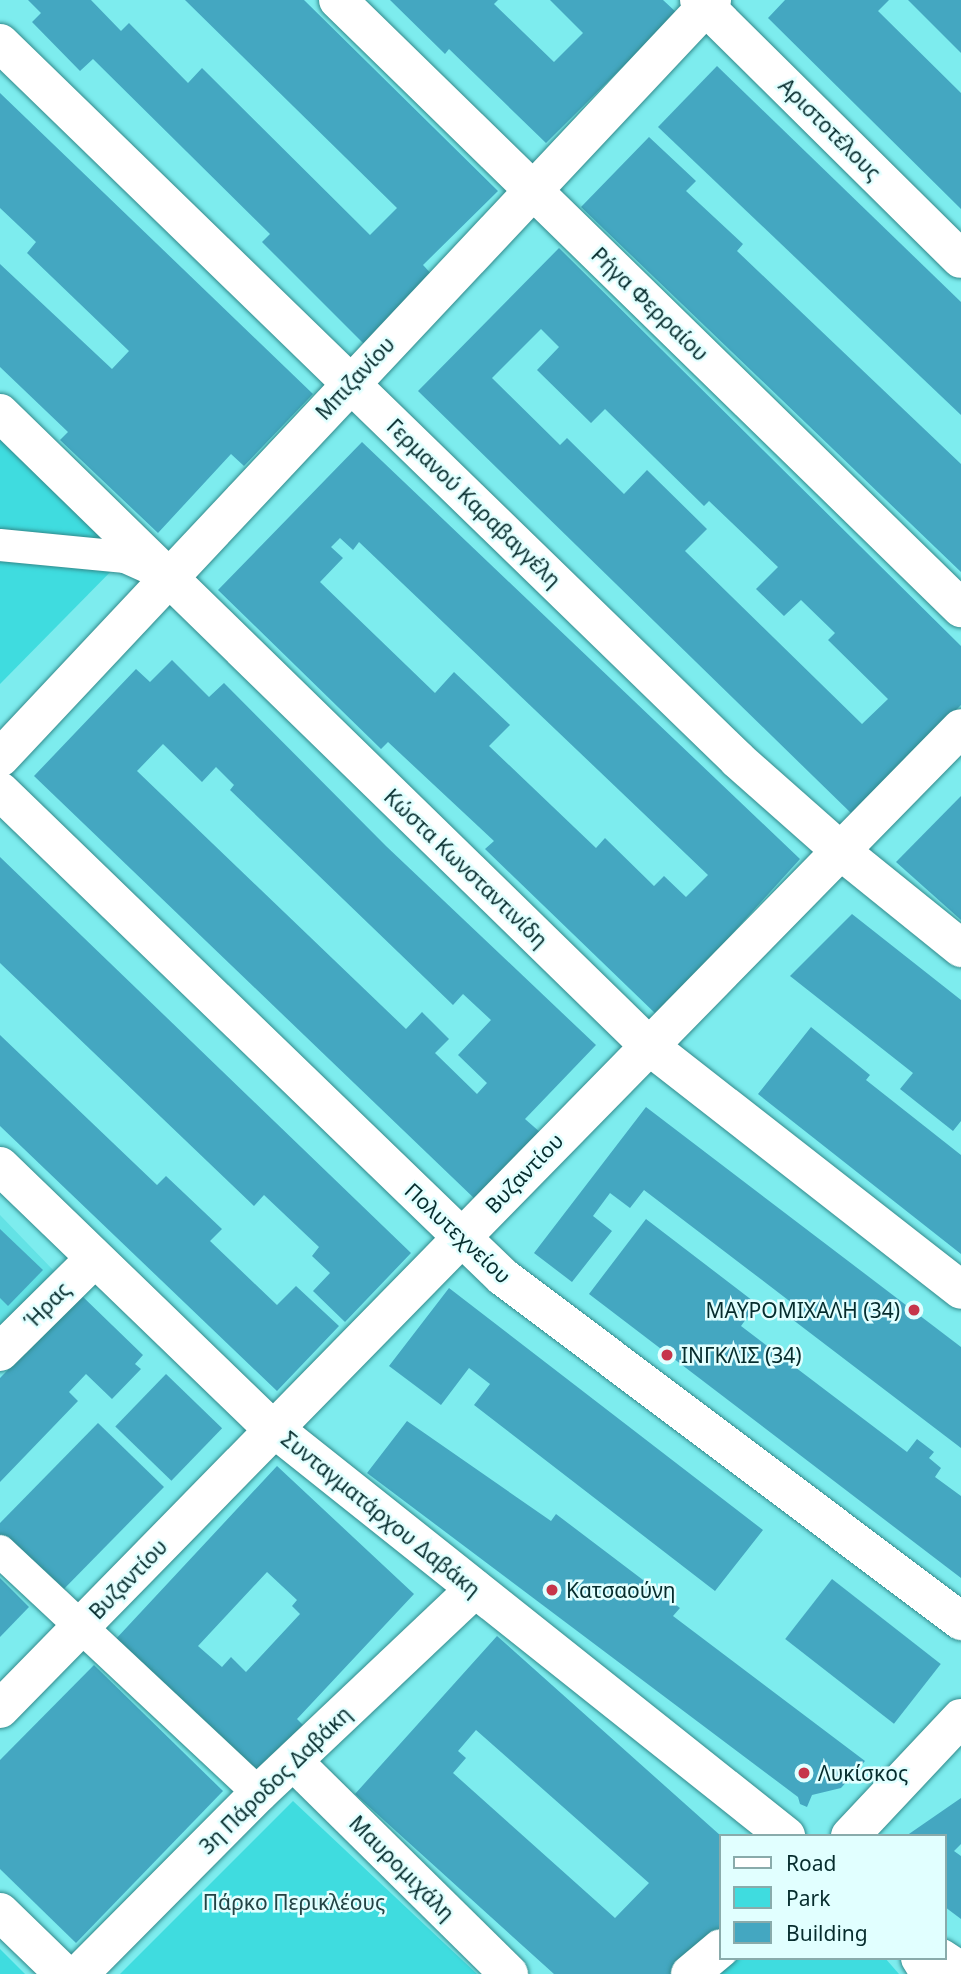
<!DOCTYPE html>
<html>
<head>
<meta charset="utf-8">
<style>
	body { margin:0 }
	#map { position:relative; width:961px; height:1974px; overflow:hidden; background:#7decee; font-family:"Noto Sans",sans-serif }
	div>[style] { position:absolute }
	.built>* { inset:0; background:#63e2e5 }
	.green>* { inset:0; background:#3fdcdf }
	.building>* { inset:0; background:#44a7c1; transform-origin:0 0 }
	.roads { filter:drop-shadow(0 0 2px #32898b) drop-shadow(0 0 2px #32898b) }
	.pedestrian>* { height:32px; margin:-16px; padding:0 16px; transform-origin:16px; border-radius:16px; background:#fff }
	.minor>* { height:38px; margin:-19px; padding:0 19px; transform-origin:19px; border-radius:19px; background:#fff }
	.tertiary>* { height:38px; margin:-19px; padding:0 19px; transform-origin:19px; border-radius:19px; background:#fff }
	.dots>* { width:19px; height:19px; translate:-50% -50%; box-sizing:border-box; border:4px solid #e1ffff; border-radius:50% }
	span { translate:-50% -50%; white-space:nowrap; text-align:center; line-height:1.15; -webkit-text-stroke:5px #e1ffff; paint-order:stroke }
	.street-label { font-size:21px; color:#062c2d }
	.poi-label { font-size:21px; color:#062c2d }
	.right { translate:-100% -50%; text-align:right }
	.left { translate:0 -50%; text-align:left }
	.park-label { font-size:21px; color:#224344 }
	.legend { position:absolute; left:719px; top:1834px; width:228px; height:126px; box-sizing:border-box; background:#e1ffff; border:2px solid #89abab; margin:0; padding:9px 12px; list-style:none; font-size:21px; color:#062c2d }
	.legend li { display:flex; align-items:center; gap:14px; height:35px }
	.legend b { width:35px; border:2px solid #89abab }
</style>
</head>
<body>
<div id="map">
	<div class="built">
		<i style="clip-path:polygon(0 1215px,54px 1271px,0 1327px)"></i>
	</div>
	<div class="green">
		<i style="clip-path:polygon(0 434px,125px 557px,0 684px)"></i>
		<i style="clip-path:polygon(293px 1801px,477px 1974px,120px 1974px)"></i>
		<i style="clip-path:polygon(0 1949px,25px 1974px,0 1974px)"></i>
		<i style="clip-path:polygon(735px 1958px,885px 1958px,899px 1974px,717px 1974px)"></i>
	</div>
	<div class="building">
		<i style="clip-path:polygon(28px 0,91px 0,121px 31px,129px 23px,188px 83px,202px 68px,370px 235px,397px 208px,185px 0,304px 0,498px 191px,423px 265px,436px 279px,367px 347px,262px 242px,270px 234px,93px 59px,80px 71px,32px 22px,41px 13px)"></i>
		<i style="clip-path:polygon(390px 0,498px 0,494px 4px,554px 62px,583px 33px,550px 0,663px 0,677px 13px,546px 143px,449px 49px,445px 54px)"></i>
		<i style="clip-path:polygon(785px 0,889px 0,878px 11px,961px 93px,961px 209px,768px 18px)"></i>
		<i style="clip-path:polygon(908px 0,961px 0,961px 53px)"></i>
		<i style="clip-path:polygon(717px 66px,961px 302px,961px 415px,658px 127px)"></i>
		<i style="clip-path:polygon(0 93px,313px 394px,244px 466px,231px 454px,158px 533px,60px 440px,68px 432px,0 367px,0 264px,112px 369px,129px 351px,27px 253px,36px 242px,0 208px)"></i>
		<i style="clip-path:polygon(649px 137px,696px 181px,686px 191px,743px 244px,737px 251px,961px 464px,961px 572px,581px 207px)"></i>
		<i style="clip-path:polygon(evenodd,559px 248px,961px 646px,961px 705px,853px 815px,418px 391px,559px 248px,541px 329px,559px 347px,537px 370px,591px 423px,605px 409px,704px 506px,709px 501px,778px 567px,756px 589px,784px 616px,801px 600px,835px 633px,828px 640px,888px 699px,862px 724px,685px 551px,707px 529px,647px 470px,624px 494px,567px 438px,560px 445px,492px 378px,541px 329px)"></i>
		<i style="clip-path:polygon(evenodd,362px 442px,800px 859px,658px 1016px,485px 849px,494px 841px,388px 742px,381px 749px,218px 590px,362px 442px,340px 538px,353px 550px,359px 542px,708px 875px,686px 897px,664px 876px,654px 886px,605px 838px,596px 848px,489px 746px,510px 725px,454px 672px,435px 693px,320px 582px,343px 558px,331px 547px,340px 538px)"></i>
		<i style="clip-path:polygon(evenodd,172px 660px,209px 697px,224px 683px,386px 846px,596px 1045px,525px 1119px,541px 1133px,477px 1201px,34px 776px,136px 669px,150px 682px,172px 660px,163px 744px,202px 782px,216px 767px,234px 785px,230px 790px,453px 1005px,463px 994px,491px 1020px,458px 1055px,487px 1083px,477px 1094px,435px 1053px,449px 1039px,422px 1012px,406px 1029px,137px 771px,163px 744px)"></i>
		<i style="clip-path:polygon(961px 796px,961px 920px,896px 862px)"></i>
		<i style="clip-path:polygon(0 857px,411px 1253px,345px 1322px,313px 1291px,330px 1273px,312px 1256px,319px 1247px,264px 1195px,254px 1206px,0 963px)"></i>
		<i style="clip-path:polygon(852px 914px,961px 1000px,961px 1121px,953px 1131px,900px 1089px,913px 1073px,790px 976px)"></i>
		<i style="clip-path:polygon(811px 1027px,870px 1075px,866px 1080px,961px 1155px,961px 1254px,758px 1094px)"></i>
		<i style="clip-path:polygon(0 1035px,157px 1185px,166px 1176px,222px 1229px,210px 1241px,277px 1305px,296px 1286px,339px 1326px,277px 1391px,0 1126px)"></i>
		<i style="clip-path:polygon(646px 1107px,961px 1347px,961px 1448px,784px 1313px,792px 1303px,644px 1190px,630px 1208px,610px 1193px,593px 1216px,612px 1231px,572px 1282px,534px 1253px)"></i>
		<i style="clip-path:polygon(646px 1219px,757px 1304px,741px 1326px,907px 1452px,917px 1439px,934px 1452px,929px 1458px,941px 1468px,935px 1477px,961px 1496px,961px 1578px,589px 1294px)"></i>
		<i style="clip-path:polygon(0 1229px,43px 1270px,8px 1306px,0 1298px)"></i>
		<i style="clip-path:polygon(449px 1288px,763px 1530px,715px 1591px,474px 1405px,490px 1384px,469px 1368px,441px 1405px,389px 1366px)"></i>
		<i style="clip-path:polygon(81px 1295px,143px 1355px,135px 1364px,141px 1369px,112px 1399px,86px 1374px,69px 1392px,78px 1401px,0 1482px,0 1378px)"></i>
		<i style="left:166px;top:1374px;width:78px;height:73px;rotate:44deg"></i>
		<i style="clip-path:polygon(407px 1421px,551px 1521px,556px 1514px,680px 1608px,673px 1616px,865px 1761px,841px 1788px,812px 1795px,807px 1807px,800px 1804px,798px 1797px,367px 1473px)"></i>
		<i style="clip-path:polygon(98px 1423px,164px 1487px,59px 1594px,0 1536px,0 1523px)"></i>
		<i style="clip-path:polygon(evenodd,277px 1466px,414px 1594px,297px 1719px,305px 1727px,260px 1776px,114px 1641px,277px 1466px,267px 1572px,297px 1600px,292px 1606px,300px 1614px,246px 1672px,231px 1657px,222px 1667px,198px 1646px,267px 1572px)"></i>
		<i style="clip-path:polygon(0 1578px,29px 1607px,0 1637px)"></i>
		<i style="left:832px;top:1579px;width:138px;height:76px;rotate:38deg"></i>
		<i style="clip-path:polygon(evenodd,497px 1636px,721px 1836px,721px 1928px,675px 1974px,554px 1974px,355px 1794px,497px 1636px,476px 1730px,649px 1883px,615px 1918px,453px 1773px,466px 1758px,458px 1751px,476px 1730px)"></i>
		<i style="clip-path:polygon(94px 1665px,223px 1791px,76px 1943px,0 1869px,0 1760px)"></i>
		<i style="clip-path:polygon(961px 1798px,961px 1844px,954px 1851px,961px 1856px,961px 1919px,945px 1907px,945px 1836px,906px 1836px)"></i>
	</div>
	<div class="roads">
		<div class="pedestrian">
			<i style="left:0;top:545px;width:126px;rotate:5.5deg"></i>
			<i style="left:125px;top:557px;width:36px;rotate:24deg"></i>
			<i style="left:0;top:1551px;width:354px;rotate:43.1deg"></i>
		</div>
		<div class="minor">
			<i style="left:338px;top:0;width:871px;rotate:44.3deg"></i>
			<i style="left:699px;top:0;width:368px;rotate:44.7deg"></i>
			<i style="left:0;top:43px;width:1029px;rotate:44.17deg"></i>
			<i style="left:738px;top:760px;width:139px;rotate:41.5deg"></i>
			<i style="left:842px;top:852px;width:153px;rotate:38.9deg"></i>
			<i style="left:0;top:1166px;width:364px;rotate:44deg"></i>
			<i style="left:262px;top:1419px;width:670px;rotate:38.51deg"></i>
			<i style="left:0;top:1352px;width:132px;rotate:-44.7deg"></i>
			<i style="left:0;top:1709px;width:1373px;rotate:-45.59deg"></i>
			<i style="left:294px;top:1762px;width:302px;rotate:44.6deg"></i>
			<i style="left:0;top:1912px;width:89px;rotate:44.1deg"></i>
			<i style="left:941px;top:1958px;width:24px;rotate:33deg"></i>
			<i style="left:79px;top:1974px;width:255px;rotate:-45.2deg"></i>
			<i style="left:259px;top:1793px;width:297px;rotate:-43.4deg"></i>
			<i style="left:690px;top:1974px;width:40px;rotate:-40deg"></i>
		</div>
		<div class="tertiary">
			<i style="left:0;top:413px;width:907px;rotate:44.28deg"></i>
			<i style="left:649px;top:1046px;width:396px;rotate:38deg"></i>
			<i style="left:0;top:758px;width:1040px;rotate:-46.79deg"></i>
			<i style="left:0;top:791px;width:699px;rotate:44.02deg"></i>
			<i style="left:503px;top:1277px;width:573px;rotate:36.91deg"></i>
			<i style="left:850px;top:1836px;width:162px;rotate:-46.8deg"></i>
			<i style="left:920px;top:1958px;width:19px;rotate:58deg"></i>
		</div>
	</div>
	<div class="dots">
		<i style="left:914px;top:1310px;background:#c6364b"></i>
		<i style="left:667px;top:1355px;background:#c6364b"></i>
		<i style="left:552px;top:1590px;background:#c6364b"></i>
		<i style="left:804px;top:1773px;background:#c6364b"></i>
	</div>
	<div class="street-label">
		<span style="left:830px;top:129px;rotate:45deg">Αριστοτέλους</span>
		<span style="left:650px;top:304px;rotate:44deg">Ρήγα Φερραίου</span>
		<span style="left:355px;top:378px;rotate:-47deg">Μπιζανίου</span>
		<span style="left:474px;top:503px;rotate:44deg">Γερμανού Καραβαγγέλη</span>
		<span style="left:466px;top:868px;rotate:44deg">Κώστα Κωνσταντινίδη</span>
		<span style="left:524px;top:1173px;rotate:-46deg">Βυζαντίου</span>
		<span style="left:458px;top:1233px;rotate:43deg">Πολυτεχνείου</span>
		<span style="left:47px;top:1305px;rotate:-45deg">Ήρας</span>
		<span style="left:381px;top:1514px;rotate:39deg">Συνταγματάρχου Δαβάκη</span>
		<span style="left:128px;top:1579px;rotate:-46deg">Βυζαντίου</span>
		<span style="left:275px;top:1780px;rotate:-44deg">3η Πάροδος Δαβάκη</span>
		<span style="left:402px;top:1868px;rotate:45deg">Μαυρομιχάλη</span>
	</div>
	<div class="poi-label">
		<span class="right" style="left:900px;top:1310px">ΜΑΥΡΟΜΙΧΑΛΗ (34)</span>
		<span class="left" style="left:681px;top:1355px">ΙΝΓΚΛΙΣ (34)</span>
		<span class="left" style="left:566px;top:1590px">Κατσαούνη</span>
		<span class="left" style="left:818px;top:1773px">Λυκίσκος</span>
	</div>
	<div class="park-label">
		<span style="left:294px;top:1902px">Πάρκο Περικλέους</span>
	</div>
	<ul class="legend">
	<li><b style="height:9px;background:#fff"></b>Road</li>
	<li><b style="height:19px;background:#3fdcdf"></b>Park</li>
	<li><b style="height:19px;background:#44a7c1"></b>Building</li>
	</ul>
</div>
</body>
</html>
